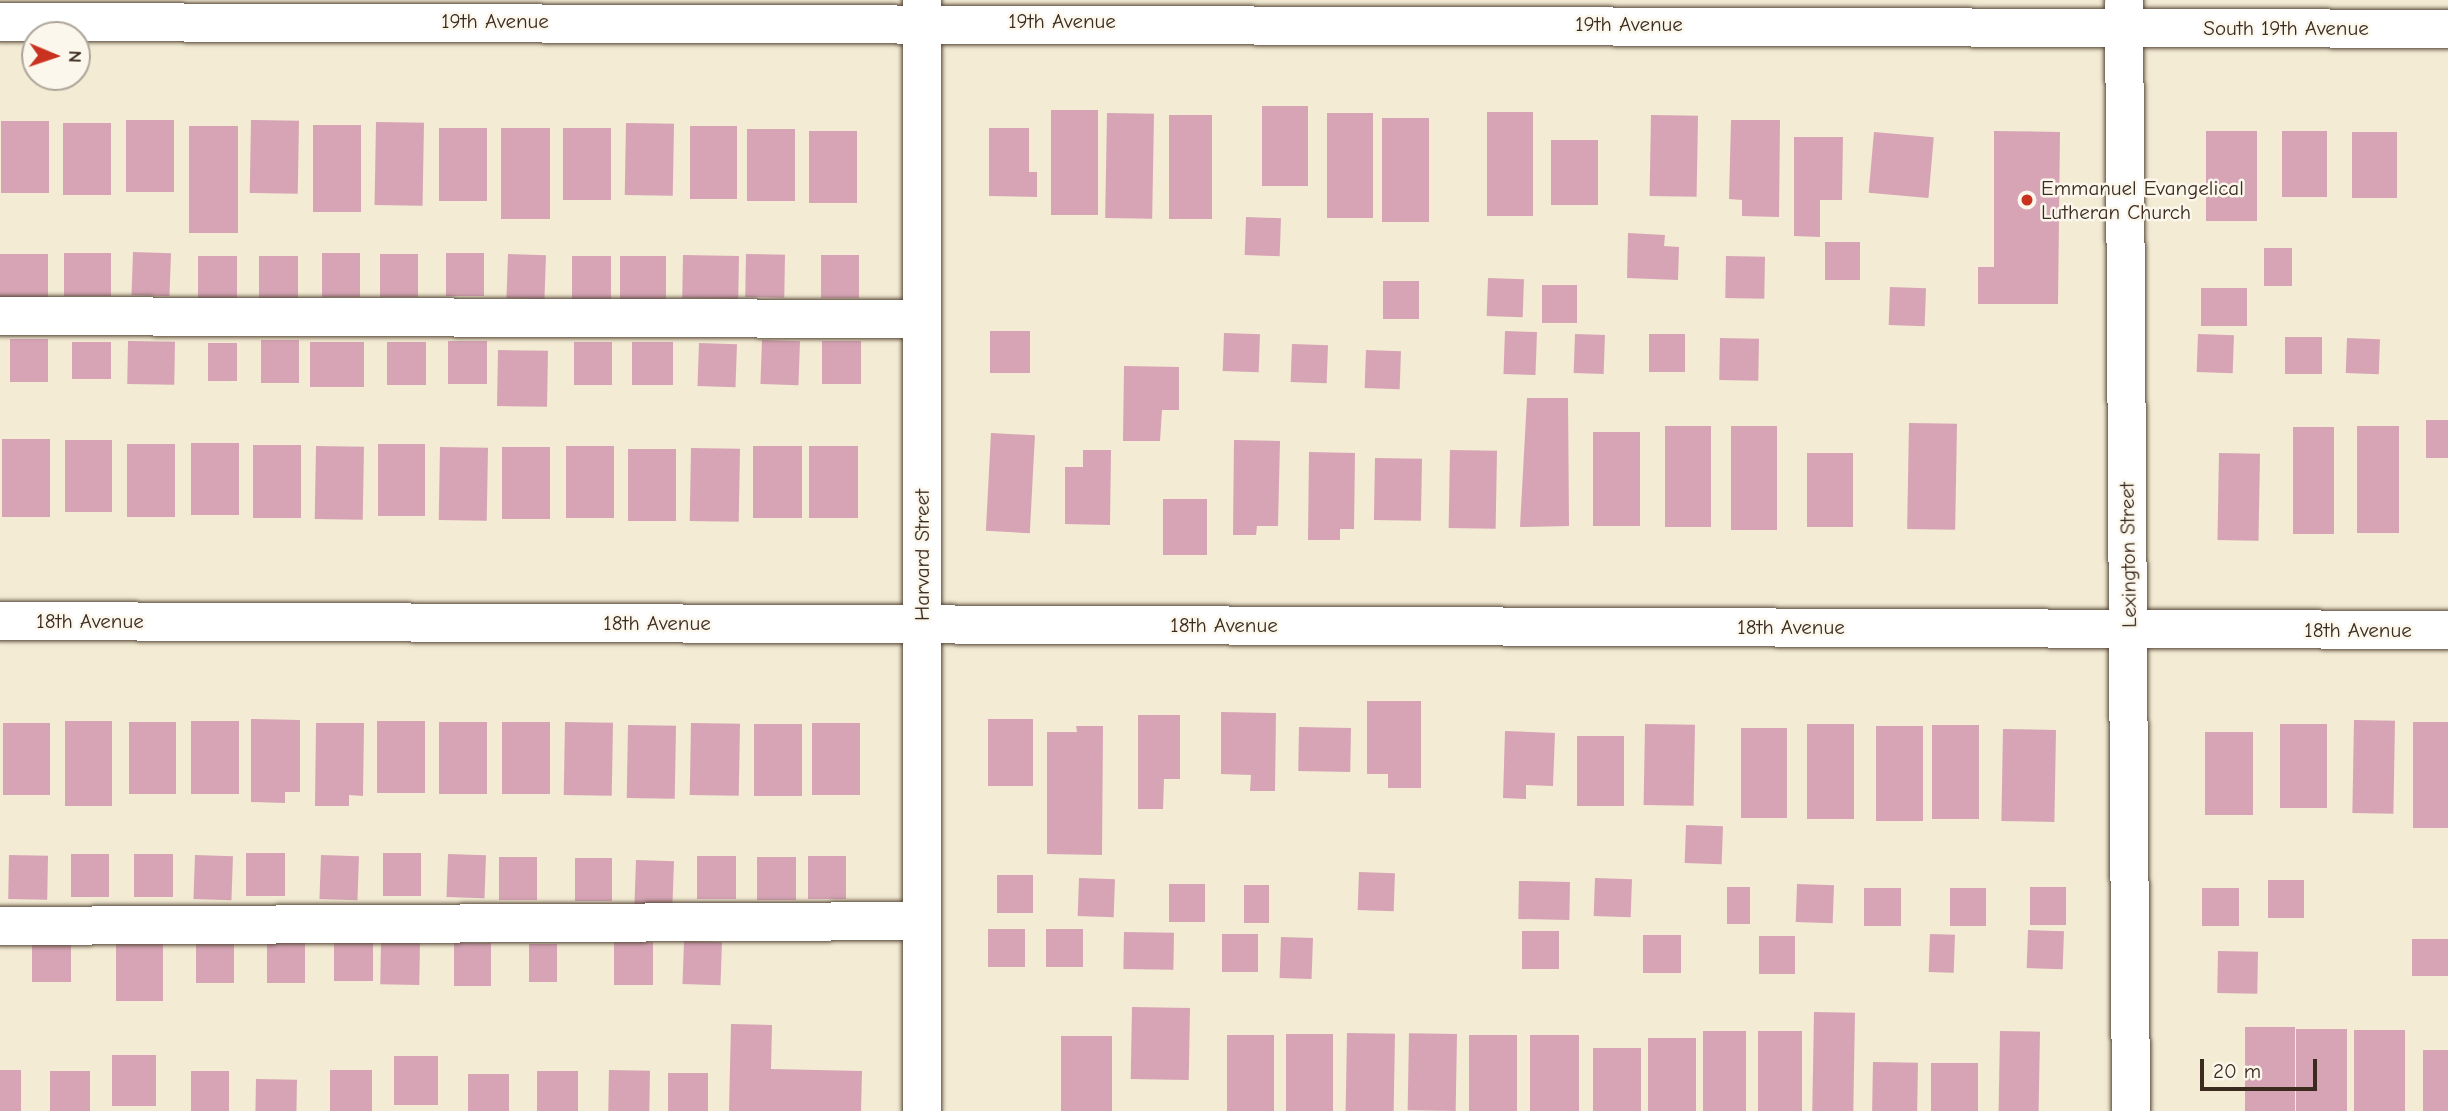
<!DOCTYPE html>
<html>
<head>
<meta charset="utf-8">
<style>
	body { margin:0 }
	#map { position:relative; width:2448px; height:1111px; overflow:hidden; background:#f3ebd3; font-family:"Comic Neue",sans-serif }
	div>[style] { position:absolute }
	.building>* { inset:0; background:#d6a4b5; transform-origin:0 0 }
	.roads { filter:drop-shadow(0 0 2px #574739) drop-shadow(0 0 2px #574739) }
	.minor>* { height:38px; margin:-19px; padding:0 19px; transform-origin:19px; border-radius:19px; background:#fff }
	.dots>* { width:19px; height:19px; translate:-50% -50%; box-sizing:border-box; border:4px solid #fbf7ec; border-radius:50% }
	span { translate:-50% -50%; white-space:nowrap; text-align:center; line-height:1.15; -webkit-text-stroke:5px #fbf7ec; paint-order:stroke }
	.street-label { font-size:21px; color:#3b2a1e }
	.poi-label { font-size:21px; color:#3b2a1e }
	.left { translate:0 -50%; text-align:left }
	.north { position:absolute; left:21px; top:21px; width:70px; height:70px; box-sizing:border-box; background:#fbf7ec; border:2px solid #aea59a; border-radius:50%; rotate:92deg; font-size:19px; font-weight:700; line-height:28px; text-align:center; color:#3b2a1e }
	.north::after { content:''; display:block; margin:auto; width:24px; height:32px; background:#c8321e; clip-path:polygon(50% 0,100% 100%,50% 72%,0 100%) }
	.scale { position:absolute; left:2200px; top:1059px; width:117px; height:32px; box-sizing:border-box; border:4px solid #3b2a1e; border-top:0; padding-left:9px; font-size:21px; line-height:24px; white-space:nowrap; color:#3b2a1e; -webkit-text-stroke:5px #fbf7ec; paint-order:stroke }
</style>
</head>
<body>
<div id="map">
	<div class="building">
		<i style="left:1262px;top:106px;width:46px;height:80px"></i>
		<i style="left:1051px;top:110px;width:47px;height:105px"></i>
		<i style="left:1487px;top:112px;width:46px;height:104px"></i>
		<i style="left:1107px;top:113px;width:47px;height:105px;rotate:1deg"></i>
		<i style="left:1327px;top:113px;width:46px;height:105px"></i>
		<i style="left:1169px;top:115px;width:43px;height:104px"></i>
		<i style="left:1651px;top:115px;width:47px;height:81px;rotate:1deg"></i>
		<i style="left:1382px;top:118px;width:47px;height:104px"></i>
		<i style="left:126px;top:120px;width:48px;height:72px"></i>
		<i style="left:251px;top:120px;width:48px;height:73px;rotate:1deg"></i>
		<i style="clip-path:polygon(1731px 120px,1780px 120px,1779px 217px,1742px 216px,1742px 200px,1729px 199px)"></i>
		<i style="left:1px;top:121px;width:48px;height:72px"></i>
		<i style="left:376px;top:122px;width:48px;height:83px;rotate:1deg"></i>
		<i style="left:63px;top:123px;width:48px;height:72px"></i>
		<i style="left:626px;top:123px;width:48px;height:72px;rotate:1deg"></i>
		<i style="left:313px;top:125px;width:48px;height:87px"></i>
		<i style="left:189px;top:126px;width:49px;height:107px"></i>
		<i style="left:690px;top:126px;width:47px;height:73px"></i>
		<i style="left:439px;top:128px;width:48px;height:73px"></i>
		<i style="left:501px;top:128px;width:49px;height:91px"></i>
		<i style="left:563px;top:128px;width:48px;height:72px"></i>
		<i style="clip-path:polygon(989px 128px,1029px 128px,1029px 172px,1037px 172px,1037px 197px,989px 196px)"></i>
		<i style="left:747px;top:129px;width:48px;height:72px"></i>
		<i style="left:809px;top:131px;width:48px;height:72px"></i>
		<i style="clip-path:polygon(1994px 131px,2060px 132px,2058px 304px,1978px 304px,1978px 267px,1994px 267px)"></i>
		<i style="left:2206px;top:131px;width:51px;height:90px"></i>
		<i style="left:2282px;top:131px;width:45px;height:66px"></i>
		<i style="left:1874px;top:132px;width:60px;height:61px;rotate:5deg"></i>
		<i style="left:2352px;top:132px;width:45px;height:66px"></i>
		<i style="clip-path:polygon(1794px 137px,1843px 137px,1842px 200px,1820px 200px,1820px 237px,1794px 236px)"></i>
		<i style="left:1551px;top:140px;width:47px;height:65px"></i>
		<i style="left:1246px;top:217px;width:35px;height:38px;rotate:2deg"></i>
		<i style="clip-path:polygon(1628px 233px,1665px 235px,1664px 246px,1679px 247px,1678px 280px,1627px 278px)"></i>
		<i style="left:1825px;top:242px;width:35px;height:38px"></i>
		<i style="left:2264px;top:248px;width:28px;height:38px"></i>
		<i style="left:133px;top:252px;width:38px;height:43px;rotate:2deg"></i>
		<i style="left:64px;top:253px;width:47px;height:43px"></i>
		<i style="left:322px;top:253px;width:38px;height:44px"></i>
		<i style="left:446px;top:253px;width:38px;height:43px"></i>
		<i style="left:0;top:254px;width:48px;height:43px"></i>
		<i style="left:380px;top:254px;width:38px;height:43px"></i>
		<i style="left:508px;top:254px;width:38px;height:44px;rotate:2deg"></i>
		<i style="left:746px;top:254px;width:39px;height:43px;rotate:1deg"></i>
		<i style="left:683px;top:255px;width:56px;height:43px;rotate:1deg"></i>
		<i style="left:821px;top:255px;width:38px;height:43px"></i>
		<i style="left:198px;top:256px;width:39px;height:43px"></i>
		<i style="left:259px;top:256px;width:39px;height:43px"></i>
		<i style="left:572px;top:256px;width:39px;height:43px"></i>
		<i style="left:666px;top:256px;width:44px;height:46px;rotate:90deg"></i>
		<i style="left:1726px;top:256px;width:39px;height:42px;rotate:1deg"></i>
		<i style="left:1488px;top:278px;width:36px;height:38px;rotate:2deg"></i>
		<i style="left:1383px;top:281px;width:36px;height:38px"></i>
		<i style="left:1542px;top:285px;width:35px;height:38px"></i>
		<i style="left:1890px;top:287px;width:36px;height:38px;rotate:2deg"></i>
		<i style="left:2201px;top:288px;width:46px;height:38px"></i>
		<i style="left:990px;top:331px;width:40px;height:42px"></i>
		<i style="left:1505px;top:331px;width:32px;height:43px;rotate:2deg"></i>
		<i style="left:1224px;top:333px;width:36px;height:38px;rotate:2deg"></i>
		<i style="left:1575px;top:334px;width:30px;height:39px;rotate:2deg"></i>
		<i style="left:1649px;top:334px;width:36px;height:38px"></i>
		<i style="left:2198px;top:334px;width:36px;height:38px;rotate:2deg"></i>
		<i style="left:2285px;top:337px;width:37px;height:37px"></i>
		<i style="left:1720px;top:338px;width:39px;height:42px;rotate:1deg"></i>
		<i style="left:2347px;top:338px;width:33px;height:35px;rotate:2deg"></i>
		<i style="left:10px;top:339px;width:38px;height:43px"></i>
		<i style="left:261px;top:340px;width:38px;height:43px"></i>
		<i style="left:762px;top:340px;width:38px;height:44px;rotate:2deg"></i>
		<i style="left:128px;top:341px;width:47px;height:43px;rotate:1deg"></i>
		<i style="left:448px;top:341px;width:39px;height:43px"></i>
		<i style="left:822px;top:341px;width:39px;height:43px"></i>
		<i style="left:72px;top:342px;width:39px;height:37px"></i>
		<i style="left:310px;top:342px;width:54px;height:45px"></i>
		<i style="left:387px;top:342px;width:39px;height:43px"></i>
		<i style="left:574px;top:342px;width:38px;height:43px"></i>
		<i style="left:632px;top:342px;width:41px;height:43px"></i>
		<i style="left:208px;top:343px;width:29px;height:38px"></i>
		<i style="left:699px;top:343px;width:38px;height:43px;rotate:2deg"></i>
		<i style="left:1292px;top:344px;width:36px;height:38px;rotate:2deg"></i>
		<i style="left:498px;top:350px;width:50px;height:56px;rotate:1deg"></i>
		<i style="left:1366px;top:350px;width:35px;height:38px;rotate:2deg"></i>
		<i style="clip-path:polygon(1124px 366px,1179px 367px,1179px 410px,1162px 410px,1160px 441px,1123px 441px)"></i>
		<i style="clip-path:polygon(1527px 398px,1568px 398px,1569px 526px,1520px 527px)"></i>
		<i style="left:2426px;top:420px;width:22px;height:38px"></i>
		<i style="left:1909px;top:423px;width:48px;height:106px;rotate:1deg"></i>
		<i style="left:1665px;top:426px;width:46px;height:101px"></i>
		<i style="left:1731px;top:426px;width:46px;height:104px"></i>
		<i style="left:2357px;top:426px;width:42px;height:107px"></i>
		<i style="left:2293px;top:427px;width:41px;height:107px"></i>
		<i style="left:1593px;top:432px;width:47px;height:94px"></i>
		<i style="left:991px;top:433px;width:44px;height:98px;rotate:3deg"></i>
		<i style="left:2px;top:439px;width:48px;height:78px"></i>
		<i style="left:65px;top:440px;width:47px;height:72px"></i>
		<i style="clip-path:polygon(1234px 440px,1280px 441px,1278px 526px,1257px 526px,1256px 535px,1233px 535px)"></i>
		<i style="left:191px;top:443px;width:48px;height:72px"></i>
		<i style="left:127px;top:444px;width:48px;height:73px"></i>
		<i style="left:378px;top:444px;width:47px;height:72px"></i>
		<i style="left:301px;top:445px;width:73px;height:48px;rotate:90deg"></i>
		<i style="left:316px;top:446px;width:48px;height:73px;rotate:1deg"></i>
		<i style="left:566px;top:446px;width:48px;height:72px"></i>
		<i style="left:753px;top:446px;width:49px;height:72px"></i>
		<i style="left:809px;top:446px;width:49px;height:72px"></i>
		<i style="left:440px;top:447px;width:48px;height:73px;rotate:1deg"></i>
		<i style="left:502px;top:447px;width:48px;height:72px"></i>
		<i style="left:691px;top:448px;width:49px;height:73px;rotate:1deg"></i>
		<i style="left:628px;top:449px;width:48px;height:72px"></i>
		<i style="clip-path:polygon(1083px 450px,1111px 450px,1110px 525px,1065px 524px,1065px 467px,1083px 467px)"></i>
		<i style="left:1450px;top:450px;width:47px;height:78px;rotate:1deg"></i>
		<i style="clip-path:polygon(1309px 452px,1355px 453px,1354px 529px,1340px 529px,1340px 540px,1308px 540px)"></i>
		<i style="left:1807px;top:453px;width:46px;height:74px"></i>
		<i style="left:2219px;top:453px;width:41px;height:87px;rotate:1deg"></i>
		<i style="left:1375px;top:458px;width:47px;height:62px;rotate:1deg"></i>
		<i style="left:1163px;top:499px;width:44px;height:56px"></i>
		<i style="clip-path:polygon(1367px 701px,1421px 701px,1421px 788px,1388px 788px,1388px 774px,1367px 774px)"></i>
		<i style="clip-path:polygon(1221px 712px,1276px 713px,1275px 791px,1250px 791px,1251px 775px,1221px 774px)"></i>
		<i style="clip-path:polygon(1138px 715px,1180px 715px,1180px 779px,1164px 779px,1163px 809px,1138px 809px)"></i>
		<i style="clip-path:polygon(251px 719px,300px 720px,300px 792px,285px 792px,285px 803px,251px 802px)"></i>
		<i style="left:988px;top:719px;width:45px;height:67px"></i>
		<i style="left:2354px;top:720px;width:41px;height:93px;rotate:1deg"></i>
		<i style="left:65px;top:721px;width:47px;height:85px"></i>
		<i style="left:191px;top:721px;width:48px;height:73px"></i>
		<i style="left:377px;top:721px;width:48px;height:72px"></i>
		<i style="left:129px;top:722px;width:47px;height:72px"></i>
		<i style="left:439px;top:722px;width:48px;height:72px"></i>
		<i style="left:502px;top:722px;width:48px;height:72px"></i>
		<i style="left:565px;top:722px;width:48px;height:73px;rotate:1deg"></i>
		<i style="left:2413px;top:722px;width:35px;height:106px"></i>
		<i style="left:3px;top:723px;width:47px;height:72px"></i>
		<i style="clip-path:polygon(316px 723px,364px 723px,363px 796px,349px 795px,349px 806px,315px 806px)"></i>
		<i style="left:691px;top:723px;width:49px;height:72px;rotate:1deg"></i>
		<i style="left:812px;top:723px;width:48px;height:72px"></i>
		<i style="left:754px;top:724px;width:48px;height:72px"></i>
		<i style="left:1645px;top:724px;width:50px;height:81px;rotate:1deg"></i>
		<i style="left:1807px;top:724px;width:47px;height:95px"></i>
		<i style="left:2280px;top:724px;width:47px;height:84px"></i>
		<i style="left:628px;top:725px;width:48px;height:73px;rotate:1deg"></i>
		<i style="left:1932px;top:725px;width:47px;height:94px"></i>
		<i style="clip-path:polygon(1076px 726px,1103px 726px,1102px 855px,1047px 854px,1047px 732px,1077px 732px)"></i>
		<i style="left:1923px;top:726px;width:95px;height:47px;rotate:90deg"></i>
		<i style="left:1299px;top:727px;width:52px;height:44px;rotate:1deg"></i>
		<i style="left:1741px;top:728px;width:46px;height:90px"></i>
		<i style="left:2003px;top:729px;width:53px;height:92px;rotate:1deg"></i>
		<i style="clip-path:polygon(1505px 731px,1555px 733px,1553px 786px,1526px 785px,1526px 799px,1503px 798px)"></i>
		<i style="left:2205px;top:732px;width:48px;height:83px"></i>
		<i style="left:1577px;top:736px;width:47px;height:70px"></i>
		<i style="left:1686px;top:825px;width:37px;height:38px;rotate:2deg"></i>
		<i style="left:246px;top:853px;width:39px;height:43px"></i>
		<i style="left:383px;top:853px;width:38px;height:43px"></i>
		<i style="left:71px;top:854px;width:38px;height:43px"></i>
		<i style="left:173px;top:854px;width:43px;height:39px;rotate:90deg"></i>
		<i style="left:448px;top:854px;width:38px;height:43px;rotate:2deg"></i>
		<i style="left:9px;top:855px;width:39px;height:44px;rotate:1deg"></i>
		<i style="left:195px;top:855px;width:38px;height:44px;rotate:2deg"></i>
		<i style="left:321px;top:855px;width:38px;height:44px;rotate:2deg"></i>
		<i style="left:697px;top:856px;width:39px;height:43px"></i>
		<i style="left:808px;top:856px;width:38px;height:43px"></i>
		<i style="left:499px;top:857px;width:38px;height:43px"></i>
		<i style="left:757px;top:857px;width:39px;height:43px"></i>
		<i style="left:575px;top:858px;width:37px;height:43px"></i>
		<i style="left:636px;top:860px;width:38px;height:44px;rotate:2deg"></i>
		<i style="left:1359px;top:872px;width:36px;height:38px;rotate:2deg"></i>
		<i style="left:997px;top:875px;width:36px;height:38px"></i>
		<i style="left:1079px;top:878px;width:36px;height:38px;rotate:2deg"></i>
		<i style="left:1595px;top:878px;width:37px;height:38px;rotate:2deg"></i>
		<i style="left:2268px;top:880px;width:36px;height:38px"></i>
		<i style="left:1519px;top:881px;width:51px;height:38px;rotate:1deg"></i>
		<i style="left:1169px;top:884px;width:36px;height:38px"></i>
		<i style="left:1797px;top:884px;width:37px;height:38px;rotate:2deg"></i>
		<i style="left:1244px;top:885px;width:25px;height:38px"></i>
		<i style="left:1727px;top:887px;width:23px;height:37px"></i>
		<i style="left:2030px;top:887px;width:36px;height:38px"></i>
		<i style="left:1864px;top:888px;width:37px;height:38px"></i>
		<i style="left:1950px;top:888px;width:36px;height:38px"></i>
		<i style="left:2202px;top:888px;width:37px;height:38px"></i>
		<i style="left:988px;top:929px;width:37px;height:38px"></i>
		<i style="left:1046px;top:929px;width:37px;height:38px"></i>
		<i style="left:2028px;top:930px;width:36px;height:38px;rotate:2deg"></i>
		<i style="left:1522px;top:931px;width:37px;height:38px"></i>
		<i style="left:1124px;top:932px;width:50px;height:37px;rotate:1deg"></i>
		<i style="left:1222px;top:934px;width:36px;height:38px"></i>
		<i style="left:1930px;top:934px;width:25px;height:38px;rotate:2deg"></i>
		<i style="left:1643px;top:935px;width:38px;height:38px"></i>
		<i style="left:1759px;top:936px;width:36px;height:38px"></i>
		<i style="left:1281px;top:937px;width:32px;height:41px;rotate:2deg"></i>
		<i style="left:32px;top:939px;width:39px;height:43px"></i>
		<i style="left:334px;top:939px;width:39px;height:42px"></i>
		<i style="left:2412px;top:939px;width:36px;height:37px"></i>
		<i style="left:196px;top:940px;width:38px;height:43px"></i>
		<i style="left:267px;top:940px;width:38px;height:43px"></i>
		<i style="left:684px;top:941px;width:38px;height:43px;rotate:2deg"></i>
		<i style="left:420px;top:942px;width:43px;height:39px;rotate:91deg"></i>
		<i style="left:614px;top:942px;width:39px;height:43px"></i>
		<i style="left:116px;top:943px;width:47px;height:58px"></i>
		<i style="left:454px;top:943px;width:37px;height:43px"></i>
		<i style="left:529px;top:944px;width:28px;height:38px"></i>
		<i style="left:2218px;top:951px;width:40px;height:42px;rotate:1deg"></i>
		<i style="left:1132px;top:1007px;width:58px;height:72px;rotate:1deg"></i>
		<i style="left:1814px;top:1012px;width:41px;height:99px;rotate:1deg"></i>
		<i style="clip-path:polygon(731px 1024px,772px 1025px,771px 1069px,862px 1071px,861px 1111px,729px 1111px)"></i>
		<i style="left:2245px;top:1027px;width:50px;height:84px"></i>
		<i style="left:2296px;top:1029px;width:51px;height:82px"></i>
		<i style="left:2354px;top:1030px;width:51px;height:81px"></i>
		<i style="left:1703px;top:1031px;width:43px;height:80px"></i>
		<i style="left:1758px;top:1031px;width:44px;height:80px"></i>
		<i style="left:2000px;top:1031px;width:40px;height:80px;rotate:1deg"></i>
		<i style="left:1347px;top:1033px;width:48px;height:78px;rotate:1deg"></i>
		<i style="left:1333px;top:1034px;width:77px;height:47px;rotate:90deg"></i>
		<i style="left:1457px;top:1034px;width:77px;height:48px;rotate:91deg"></i>
		<i style="left:1227px;top:1035px;width:47px;height:76px"></i>
		<i style="left:1469px;top:1035px;width:48px;height:76px"></i>
		<i style="left:1530px;top:1035px;width:49px;height:76px"></i>
		<i style="left:1061px;top:1036px;width:51px;height:75px"></i>
		<i style="left:1648px;top:1038px;width:48px;height:73px"></i>
		<i style="left:1593px;top:1048px;width:48px;height:63px"></i>
		<i style="left:2423px;top:1050px;width:25px;height:61px"></i>
		<i style="left:112px;top:1055px;width:44px;height:51px"></i>
		<i style="left:394px;top:1056px;width:44px;height:49px"></i>
		<i style="left:1873px;top:1062px;width:45px;height:49px;rotate:1deg"></i>
		<i style="left:1931px;top:1063px;width:47px;height:48px"></i>
		<i style="left:0;top:1070px;width:21px;height:41px"></i>
		<i style="left:330px;top:1070px;width:42px;height:41px"></i>
		<i style="left:609px;top:1070px;width:41px;height:41px;rotate:1deg"></i>
		<i style="left:50px;top:1071px;width:40px;height:40px"></i>
		<i style="left:191px;top:1071px;width:38px;height:40px"></i>
		<i style="left:537px;top:1071px;width:41px;height:40px"></i>
		<i style="left:668px;top:1073px;width:40px;height:38px"></i>
		<i style="left:468px;top:1074px;width:41px;height:37px"></i>
		<i style="left:256px;top:1079px;width:41px;height:32px;rotate:1deg"></i>
	</div>
	<div class="roads">
		<div class="minor">
			<i style="left:2124px;top:2px;width:1109px;rotate:89.64deg"></i>
			<i style="left:0;top:22px;width:2448px;rotate:0.16deg"></i>
			<i style="left:0;top:316px;width:922px;rotate:0.19deg"></i>
			<i style="left:0;top:621px;width:2448px;rotate:0.21deg"></i>
			<i style="left:0;top:926px;width:922px;rotate:-0.31deg"></i>
			<i style="left:922px;top:1111px;width:1111px;rotate:-90deg"></i>
		</div>
	</div>
	<div class="dots">
		<i style="left:2027px;top:200px;background:#c8321e"></i>
	</div>
	<div class="street-label">
		<span style="left:495px;top:21px">19th Avenue</span>
		<span style="left:1062px;top:21px">19th Avenue</span>
		<span style="left:1629px;top:24px">19th Avenue</span>
		<span style="left:2286px;top:28px">South 19th Avenue</span>
		<span style="left:922px;top:555px;rotate:-90deg">Harvard Street</span>
		<span style="left:2128px;top:555px;rotate:-91deg">Lexington Street</span>
		<span style="left:90px;top:621px">18th Avenue</span>
		<span style="left:657px;top:623px">18th Avenue</span>
		<span style="left:1224px;top:625px">18th Avenue</span>
		<span style="left:1791px;top:627px">18th Avenue</span>
		<span style="left:2358px;top:630px">18th Avenue</span>
	</div>
	<div class="poi-label">
		<span class="left" style="left:2041px;top:200px">Emmanuel Evangelical<br>Lutheran Church</span>
	</div>
	<div class="north">N</div>
	<div class="scale">20 m</div>
</div>
</body>
</html>
